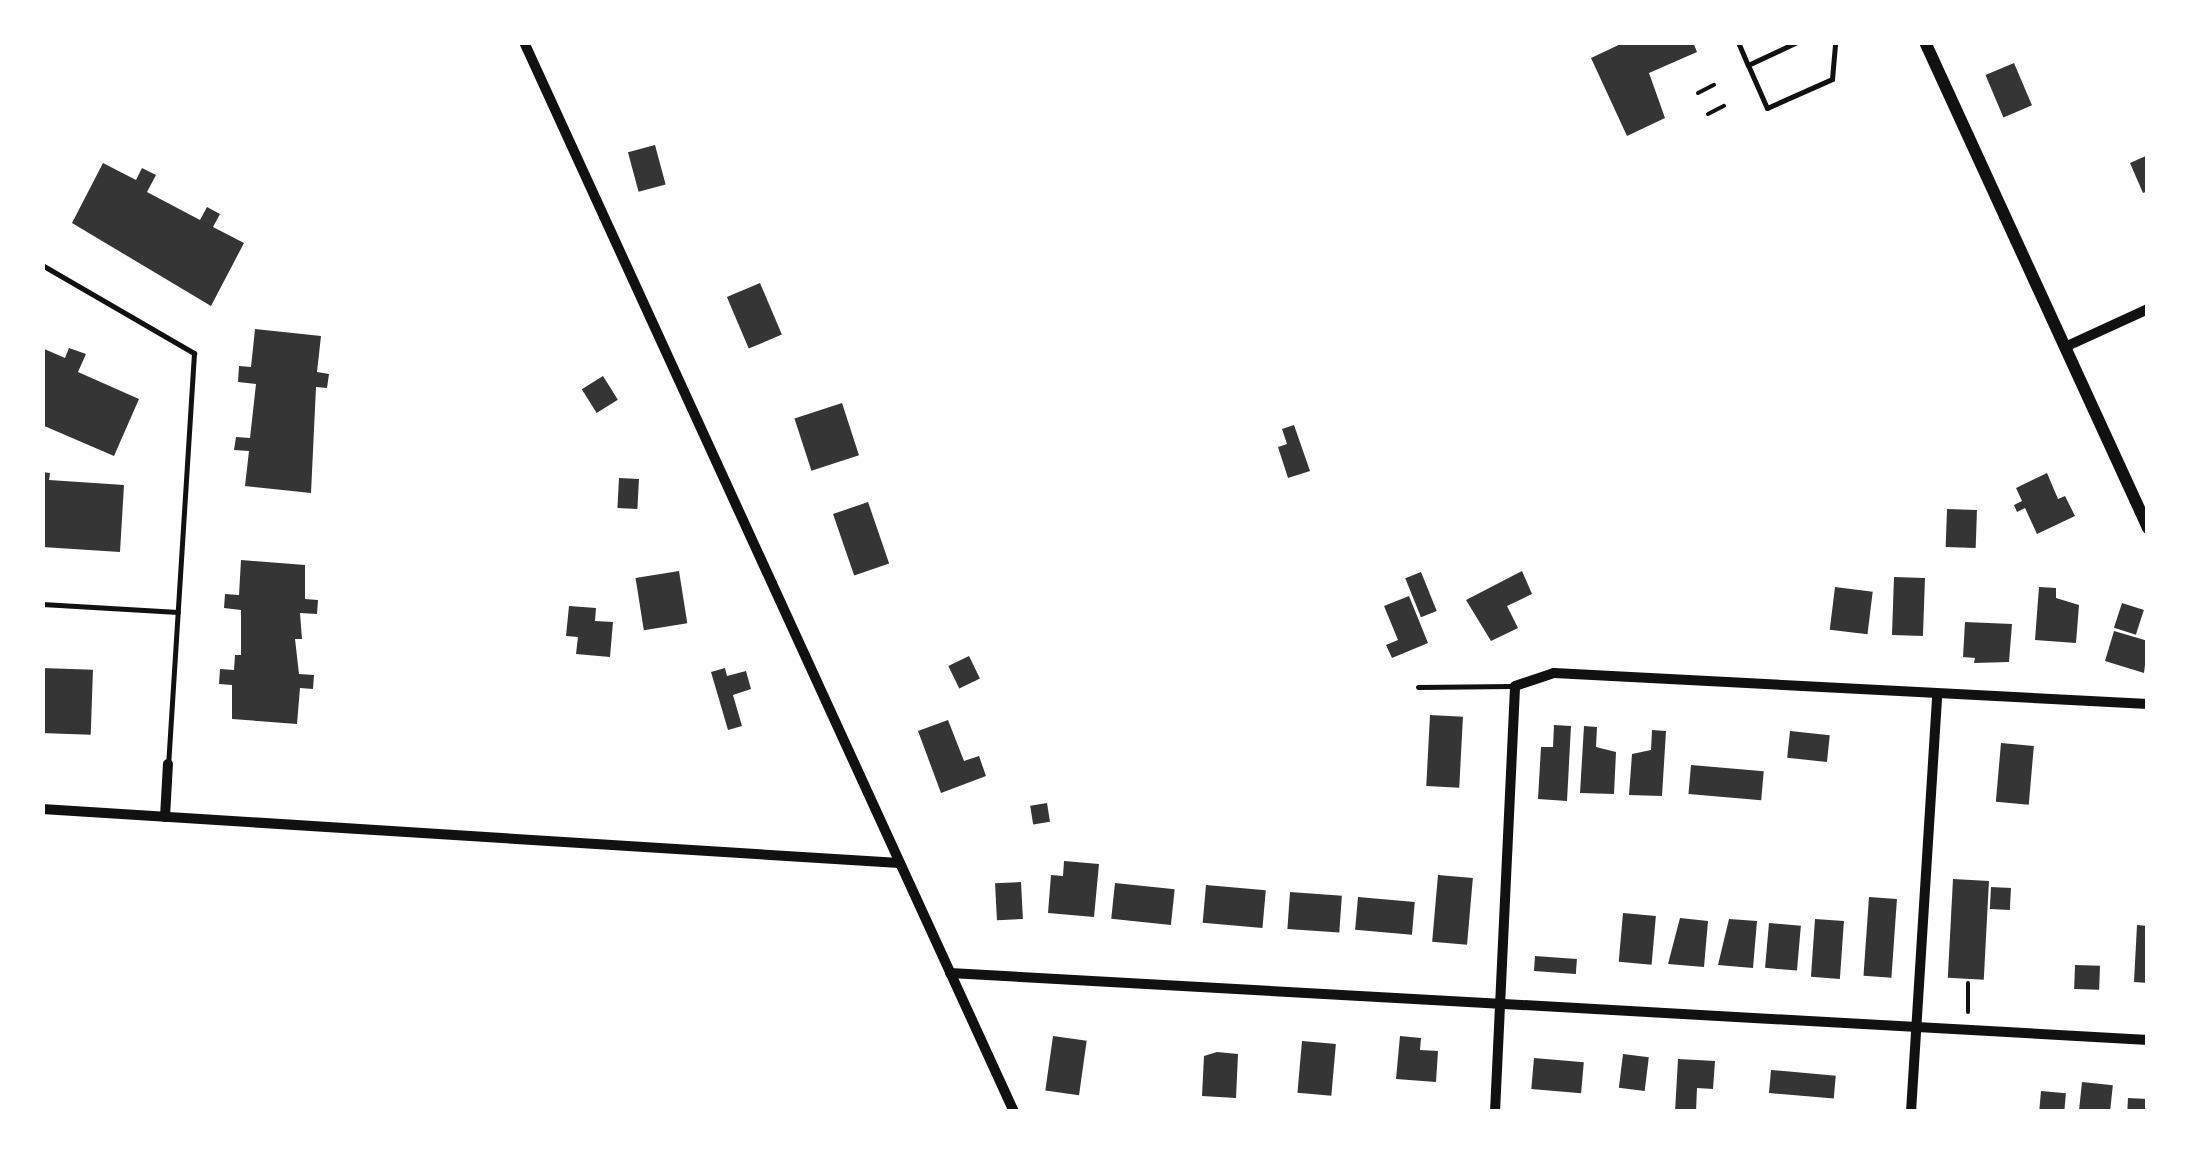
<!DOCTYPE html>
<html>
<head>
<meta charset="utf-8">
<style>
	body { margin:0 }
	#map { position:relative; width:2190px; height:1154px; overflow:hidden; background:#fff; font-family:"DejaVu Sans",sans-serif }
	div>[style] { position:absolute }
	.building>* { inset:0; background:#353535; transform-origin:0 0 }
	.path>* { height:4px; margin:-2px; padding:0 2px; transform-origin:2px; border-radius:2px; background:#111 }
	.service>* { height:5px; margin:-2.5px; padding:0 2.5px; transform-origin:2.5px; border-radius:2.5px; background:#111 }
	.minor>* { height:10px; margin:-5px; padding:0 5px; transform-origin:5px; border-radius:5px; background:#111 }
	.tertiary>* { height:12px; margin:-6px; padding:0 6px; transform-origin:6px; border-radius:6px; background:#111 }
	span { translate:-50% -50%; white-space:nowrap; text-align:center; line-height:1.15; -webkit-text-stroke:9px #fff; paint-order:stroke }
	.frame { position:absolute; inset:0; border:45px solid #fff; pointer-events:none }
</style>
</head>
<body>
<div id="map">
	<div class="building">
		<i style="clip-path:polygon(1625px 42px,1693px 42px,1697px 52px,1649px 73px,1665px 118px,1627px 136px,1591px 58px)"></i>
		<i style="left:2014px;top:63px;width:46px;height:31px;rotate:67deg"></i>
		<i style="left:655px;top:145px;width:41px;height:28px;rotate:75deg"></i>
		<i style="clip-path:polygon(2148px 155px,2148px 191px,2143px 193px,2130px 163px)"></i>
		<i style="clip-path:polygon(103px 163px,136px 180px,142px 168px,156px 175px,147px 192px,200px 220px,207px 207px,220px 214px,213px 227px,244px 243px,211px 306px,72px 223px)"></i>
		<i style="left:760px;top:283px;width:56px;height:36px;rotate:67deg"></i>
		<i style="clip-path:polygon(255px 329px,321px 336px,317px 372px,329px 374px,327px 388px,316px 387px,311px 493px,245px 486px,249px 451px,234px 450px,236px 437px,250px 438px,256px 384px,238px 382px,239px 366px,251px 367px)"></i>
		<i style="clip-path:polygon(42px 348px,65px 358px,69px 348px,86px 354px,78px 372px,139px 399px,114px 456px,42px 425px)"></i>
		<i style="left:603px;top:376px;width:28px;height:25px;rotate:58deg"></i>
		<i style="left:842px;top:403px;width:55px;height:50px;rotate:72deg"></i>
		<i style="clip-path:polygon(1294px 425px,1310px 471px,1288px 478px,1278px 447px,1287px 444px,1282px 429px)"></i>
		<i style="clip-path:polygon(42px 472px,50px 473px,49px 480px,124px 485px,120px 552px,42px 547px)"></i>
		<i style="clip-path:polygon(2047px 473px,2058px 499px,2065px 496px,2075px 516px,2037px 534px,2025px 508px,2017px 512px,2014px 505px,2022px 501px,2016px 488px)"></i>
		<i style="left:619px;top:478px;width:20px;height:30px;rotate:3deg"></i>
		<i style="left:868px;top:502px;width:65px;height:37px;rotate:71deg"></i>
		<i style="left:1947px;top:509px;width:30px;height:38px;rotate:2deg"></i>
		<i style="clip-path:polygon(241px 560px,305px 565px,305px 599px,318px 600px,317px 614px,300px 613px,302px 639px,295px 639px,299px 674px,314px 675px,313px 689px,300px 688px,297px 724px,232px 719px,232px 685px,219px 684px,220px 669px,234px 670px,235px 655px,241px 655px,241px 610px,224px 608px,225px 594px,239px 595px)"></i>
		<i style="left:679px;top:571px;width:53px;height:44px;rotate:81deg"></i>
		<i style="clip-path:polygon(1522px 571px,1532px 594px,1507px 606px,1518px 628px,1491px 641px,1466px 600px)"></i>
		<i style="left:1421px;top:572px;width:42px;height:17px;rotate:68deg"></i>
		<i style="left:1894px;top:577px;width:31px;height:58px;rotate:2deg"></i>
		<i style="left:1835px;top:587px;width:38px;height:43px;rotate:7deg"></i>
		<i style="clip-path:polygon(2039px 587px,2056px 588px,2056px 598px,2079px 605px,2076px 643px,2035px 640px)"></i>
		<i style="clip-path:polygon(1409px 596px,1428px 643px,1392px 658px,1386px 645px,1398px 640px,1384px 606px)"></i>
		<i style="left:2122px;top:603px;width:23px;height:26px;rotate:18deg"></i>
		<i style="clip-path:polygon(569px 606px,596px 608px,595px 621px,613px 622px,610px 657px,576px 654px,578px 637px,566px 636px)"></i>
		<i style="clip-path:polygon(1965px 622px,2012px 624px,2009px 662px,1974px 663px,1975px 658px,1963px 657px)"></i>
		<i style="clip-path:polygon(2114px 631px,2148px 641px,2144px 673px,2105px 661px)"></i>
		<i style="left:969px;top:656px;width:25px;height:23px;rotate:64deg"></i>
		<i style="left:42px;top:668px;width:51px;height:65px;rotate:2deg"></i>
		<i style="clip-path:polygon(725px 668px,727px 676px,746px 671px,751px 689px,733px 695px,742px 726px,728px 730px,711px 672px)"></i>
		<i style="left:1430px;top:715px;width:33px;height:71px;rotate:3deg"></i>
		<i style="clip-path:polygon(948px 720px,964px 761px,979px 756px,986px 776px,941px 793px,918px 731px)"></i>
		<i style="clip-path:polygon(1554px 725px,1571px 726px,1567px 801px,1538px 799px,1541px 747px,1553px 747px)"></i>
		<i style="clip-path:polygon(1584px 726px,1597px 727px,1596px 747px,1616px 752px,1614px 794px,1580px 793px)"></i>
		<i style="clip-path:polygon(1652px 730px,1666px 731px,1662px 796px,1629px 795px,1632px 754px,1651px 750px)"></i>
		<i style="left:1790px;top:731px;width:40px;height:27px;rotate:6deg"></i>
		<i style="left:2001px;top:743px;width:33px;height:59px;rotate:5deg"></i>
		<i style="left:1691px;top:765px;width:73px;height:29px;rotate:5deg"></i>
		<i style="left:1047px;top:803px;width:19px;height:17px;rotate:81deg"></i>
		<i style="clip-path:polygon(1064px 861px,1099px 864px,1094px 917px,1048px 913px,1051px 875px,1063px 876px)"></i>
		<i style="left:1438px;top:875px;width:35px;height:67px;rotate:5deg"></i>
		<i style="left:1953px;top:879px;width:36px;height:99px;rotate:3deg"></i>
		<i style="left:1021px;top:882px;width:37px;height:26px;rotate:87deg"></i>
		<i style="left:1115px;top:883px;width:60px;height:36px;rotate:6deg"></i>
		<i style="left:1206px;top:885px;width:60px;height:38px;rotate:5deg"></i>
		<i style="left:1991px;top:887px;width:20px;height:22px;rotate:3deg"></i>
		<i style="left:1290px;top:892px;width:52px;height:37px;rotate:4deg"></i>
		<i style="left:1358px;top:897px;width:57px;height:33px;rotate:5deg"></i>
		<i style="left:1869px;top:897px;width:28px;height:79px;rotate:4deg"></i>
		<i style="left:1623px;top:913px;width:33px;height:49px;rotate:5deg"></i>
		<i style="clip-path:polygon(1680px 918px,1708px 921px,1704px 967px,1668px 964px)"></i>
		<i style="clip-path:polygon(1729px 919px,1757px 921px,1753px 968px,1718px 965px)"></i>
		<i style="left:1815px;top:919px;width:29px;height:58px;rotate:4deg"></i>
		<i style="left:1769px;top:923px;width:32px;height:45px;rotate:5deg"></i>
		<i style="clip-path:polygon(2137px 925px,2148px 926px,2148px 983px,2134px 982px)"></i>
		<i style="left:1535px;top:956px;width:42px;height:15px;rotate:4deg"></i>
		<i style="left:2075px;top:965px;width:25px;height:24px;rotate:2deg"></i>
		<i style="left:1053px;top:1036px;width:34px;height:55px;rotate:8deg"></i>
		<i style="clip-path:polygon(1400px 1036px,1421px 1038px,1420px 1050px,1438px 1051px,1436px 1082px,1396px 1079px)"></i>
		<i style="left:1302px;top:1041px;width:34px;height:52px;rotate:5deg"></i>
		<i style="clip-path:polygon(1217px 1052px,1238px 1054px,1236px 1098px,1202px 1096px,1204px 1056px)"></i>
		<i style="left:1623px;top:1054px;width:26px;height:34px;rotate:7deg"></i>
		<i style="left:1534px;top:1058px;width:50px;height:31px;rotate:5deg"></i>
		<i style="clip-path:polygon(1678px 1059px,1715px 1061px,1713px 1089px,1697px 1088px,1696px 1112px,1675px 1112px)"></i>
		<i style="left:1771px;top:1070px;width:65px;height:23px;rotate:5deg"></i>
		<i style="left:2082px;top:1082px;width:31px;height:30px;rotate:6deg"></i>
		<i style="left:2041px;top:1091px;width:25px;height:21px;rotate:5deg"></i>
		<i style="left:2128px;top:1098px;width:20px;height:14px;rotate:3deg"></i>
	</div>
	<div class="path">
		<i style="left:1698px;top:93px;width:18px;rotate:-27deg"></i>
		<i style="left:1708px;top:114px;width:18px;rotate:-27deg"></i>
		<i style="left:1968px;top:1012px;width:29px;rotate:-90deg"></i>
	</div>
	<div class="service">
		<i style="left:1738px;top:42px;width:25px;rotate:67deg"></i>
		<i style="left:1748px;top:65px;width:54px;rotate:-25.1deg"></i>
		<i style="left:1748px;top:65px;width:47px;rotate:66.2deg"></i>
		<i style="left:1767px;top:108px;width:71px;rotate:-24deg"></i>
		<i style="left:1832px;top:79px;width:37px;rotate:-85deg"></i>
		<i style="left:42px;top:265px;width:176px;rotate:30.1deg"></i>
		<i style="left:194px;top:353px;width:412px;rotate:93.6deg"></i>
		<i style="left:42px;top:604px;width:136px;rotate:3.4deg"></i>
		<i style="left:1418px;top:687px;width:94px;rotate:-0.6deg"></i>
	</div>
	<div class="minor">
		<i style="left:524px;top:42px;width:1177px;rotate:65.39deg"></i>
		<i style="left:2065px;top:347px;width:91px;rotate:-24.6deg"></i>
		<i style="left:42px;top:809px;width:859px;rotate:3.61deg"></i>
		<i style="left:165px;top:817px;width:53px;rotate:-86.8deg"></i>
		<i style="left:950px;top:973px;width:1200px;rotate:3.2deg"></i>
		<i style="left:1495px;top:1112px;width:426px;rotate:-87.3deg"></i>
		<i style="left:1515px;top:686px;width:41px;rotate:-18.4deg"></i>
		<i style="left:1554px;top:673px;width:595px;rotate:2.99deg"></i>
		<i style="left:1911px;top:1112px;width:418px;rotate:-86.4deg"></i>
	</div>
	<div class="tertiary">
		<i style="left:1925px;top:42px;width:535px;rotate:65.35deg"></i>
	</div>
	<div class="frame"></div>
</div>
</body>
</html>
